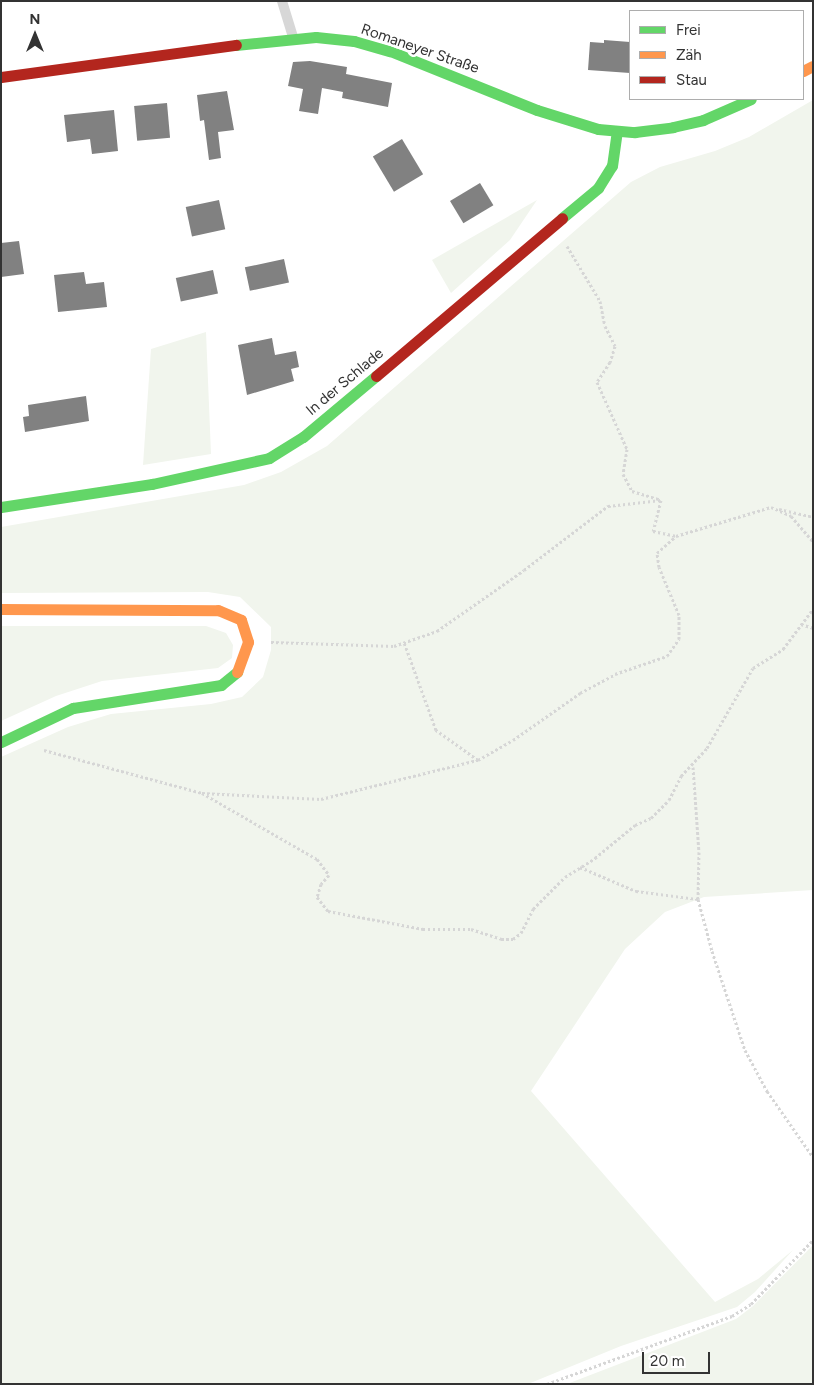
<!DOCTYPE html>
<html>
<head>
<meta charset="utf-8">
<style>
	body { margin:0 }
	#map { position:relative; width:814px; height:1385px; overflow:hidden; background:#fff; font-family:Figtree,sans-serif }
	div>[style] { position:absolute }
	.green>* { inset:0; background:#f1f5ed }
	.building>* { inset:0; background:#818181; transform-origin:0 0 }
	.path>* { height:3px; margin-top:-1.5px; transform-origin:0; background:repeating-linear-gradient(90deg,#d6d6d6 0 2.5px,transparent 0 5px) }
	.lane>* { height:10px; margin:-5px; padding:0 5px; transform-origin:5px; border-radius:5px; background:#d7d7d7 }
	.fast>* { height:11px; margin:-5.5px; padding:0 5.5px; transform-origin:5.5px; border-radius:5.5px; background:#63d668 }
	.slow>* { height:11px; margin:-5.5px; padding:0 5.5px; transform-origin:5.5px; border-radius:5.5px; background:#ff974d }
	.jam>* { height:11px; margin:-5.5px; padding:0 5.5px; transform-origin:5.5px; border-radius:5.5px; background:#b3261e }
	span { translate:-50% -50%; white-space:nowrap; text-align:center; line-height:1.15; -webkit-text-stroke:5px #fff; paint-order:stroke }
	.street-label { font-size:15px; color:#333 }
	.frame { position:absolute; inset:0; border:2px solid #333; pointer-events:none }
	.legend { position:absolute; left:629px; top:10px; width:175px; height:90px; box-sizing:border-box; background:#fff; border:1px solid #adadad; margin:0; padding:6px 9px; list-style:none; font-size:15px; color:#333 }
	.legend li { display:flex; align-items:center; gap:10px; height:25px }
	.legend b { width:25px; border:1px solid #adadad }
	.north { position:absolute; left:10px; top:10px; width:50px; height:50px; -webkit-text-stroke:4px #fff; paint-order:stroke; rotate:0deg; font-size:14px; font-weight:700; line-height:20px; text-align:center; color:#333 }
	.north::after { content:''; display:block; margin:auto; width:18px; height:22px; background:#333; clip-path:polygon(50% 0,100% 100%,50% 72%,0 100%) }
	.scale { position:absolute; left:642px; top:1352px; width:68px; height:22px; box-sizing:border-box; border:2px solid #333; border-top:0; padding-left:6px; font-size:15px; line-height:18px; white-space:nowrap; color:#333; -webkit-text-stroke:4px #fff; paint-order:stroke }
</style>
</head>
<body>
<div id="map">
	<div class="green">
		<i style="clip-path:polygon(813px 100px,813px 890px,704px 897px,665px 912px,625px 949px,531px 1091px,715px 1302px,758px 1279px,793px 1250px,755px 1292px,737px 1307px,621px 1346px,528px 1384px,1px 1384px,1px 757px,68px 727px,111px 714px,211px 704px,242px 697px,263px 677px,271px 650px,271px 627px,240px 597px,208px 592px,1px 593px,1px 527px,244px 485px,281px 472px,327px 446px,631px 182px,660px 167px,715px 151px,749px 137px)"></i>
		<i style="clip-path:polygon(537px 200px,510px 240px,451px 293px,432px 260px)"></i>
		<i style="clip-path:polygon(206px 332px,211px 454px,143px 465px,151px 349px)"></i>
		<i style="clip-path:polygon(1px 626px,206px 626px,226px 633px,233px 645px,232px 658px,218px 668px,102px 681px,56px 696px,1px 721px)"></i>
		<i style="clip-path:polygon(813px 1245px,813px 1384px,567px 1384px,736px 1319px,753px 1306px)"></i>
	</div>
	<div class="building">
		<i style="clip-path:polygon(604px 40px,630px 42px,630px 73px,588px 70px,590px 42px,604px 43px)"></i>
		<i style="clip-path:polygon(310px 61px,347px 67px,346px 74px,392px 83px,388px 107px,342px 98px,343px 92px,322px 88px,318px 114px,299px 111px,303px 89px,288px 86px,293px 62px)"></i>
		<i style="clip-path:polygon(227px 91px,234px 130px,218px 132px,221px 158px,209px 160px,204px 120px,200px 121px,197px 95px)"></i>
		<i style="left:167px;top:103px;width:35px;height:33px;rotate:85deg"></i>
		<i style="clip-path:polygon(114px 110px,118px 151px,92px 154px,90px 139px,67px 142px,64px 115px)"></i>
		<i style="left:402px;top:139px;width:41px;height:34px;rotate:59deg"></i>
		<i style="left:480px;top:183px;width:26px;height:35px;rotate:59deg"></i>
		<i style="left:219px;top:200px;width:30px;height:34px;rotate:78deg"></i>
		<i style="clip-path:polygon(19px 241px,24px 274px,1px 277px,1px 243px)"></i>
		<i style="left:284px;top:259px;width:24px;height:40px;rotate:78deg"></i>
		<i style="left:213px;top:270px;width:24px;height:38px;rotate:78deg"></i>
		<i style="clip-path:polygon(84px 272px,86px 284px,104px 282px,107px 307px,58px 312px,54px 275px)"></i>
		<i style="clip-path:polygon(272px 338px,275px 355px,296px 351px,299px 367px,291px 369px,294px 381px,247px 395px,238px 345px)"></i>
		<i style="clip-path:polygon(86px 396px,89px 421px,25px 432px,23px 417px,29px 416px,28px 405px)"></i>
	</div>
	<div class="path">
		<i style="left:567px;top:246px;width:64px;rotate:59deg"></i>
		<i style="left:600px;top:301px;width:25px;rotate:79deg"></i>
		<i style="left:605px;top:326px;width:22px;rotate:63deg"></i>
		<i style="left:615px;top:346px;width:17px;rotate:107deg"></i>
		<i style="left:610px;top:362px;width:24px;rotate:123deg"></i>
		<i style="left:597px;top:382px;width:73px;rotate:65.9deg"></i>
		<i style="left:627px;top:449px;width:25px;rotate:99deg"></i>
		<i style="left:623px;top:474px;width:19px;rotate:62deg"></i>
		<i style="left:632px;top:491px;width:28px;rotate:17deg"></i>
		<i style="left:779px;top:509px;width:35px;rotate:13deg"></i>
		<i style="left:801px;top:624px;width:13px;rotate:18deg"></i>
		<i style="left:271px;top:642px;width:123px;rotate:1.9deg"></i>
		<i style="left:394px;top:646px;width:46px;rotate:-19.2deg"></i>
		<i style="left:437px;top:631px;width:106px;rotate:-35deg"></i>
		<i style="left:524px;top:570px;width:106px;rotate:-37.3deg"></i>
		<i style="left:608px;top:506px;width:53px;rotate:-6.5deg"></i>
		<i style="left:661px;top:500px;width:32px;rotate:104deg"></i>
		<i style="left:653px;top:531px;width:24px;rotate:12deg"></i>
		<i style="left:676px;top:536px;width:99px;rotate:-17deg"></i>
		<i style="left:771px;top:507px;width:22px;rotate:24deg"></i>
		<i style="left:791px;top:516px;width:33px;rotate:49deg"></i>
		<i style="left:44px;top:750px;width:164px;rotate:15.2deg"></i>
		<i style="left:202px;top:793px;width:119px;rotate:2.9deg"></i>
		<i style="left:321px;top:799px;width:162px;rotate:-14deg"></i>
		<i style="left:478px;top:760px;width:52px;rotate:-144.5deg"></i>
		<i style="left:436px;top:730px;width:94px;rotate:-110deg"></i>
		<i style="left:478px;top:760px;width:40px;rotate:-29.7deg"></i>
		<i style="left:513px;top:740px;width:82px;rotate:-35deg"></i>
		<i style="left:580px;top:693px;width:40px;rotate:-28deg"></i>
		<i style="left:615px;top:674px;width:55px;rotate:-19.1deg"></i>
		<i style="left:667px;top:656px;width:21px;rotate:-55deg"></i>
		<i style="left:679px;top:639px;width:24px;rotate:-90deg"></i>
		<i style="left:679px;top:615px;width:52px;rotate:-112.6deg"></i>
		<i style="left:659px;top:567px;width:14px;rotate:-98deg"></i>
		<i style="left:657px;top:553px;width:25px;rotate:-42deg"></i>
		<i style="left:693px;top:767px;width:85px;rotate:86deg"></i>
		<i style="left:699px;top:852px;width:47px;rotate:91.2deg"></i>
		<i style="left:698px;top:899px;width:54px;rotate:74.9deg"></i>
		<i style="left:712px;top:951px;width:104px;rotate:71.6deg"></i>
		<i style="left:745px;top:1050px;width:47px;rotate:61.8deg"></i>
		<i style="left:767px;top:1091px;width:80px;rotate:55.1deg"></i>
		<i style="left:202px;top:793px;width:133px;rotate:29.9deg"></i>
		<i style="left:317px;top:859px;width:20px;rotate:53deg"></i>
		<i style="left:329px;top:875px;width:12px;rotate:132deg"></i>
		<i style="left:321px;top:884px;width:14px;rotate:107deg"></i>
		<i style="left:317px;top:897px;width:18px;rotate:52deg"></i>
		<i style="left:328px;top:911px;width:97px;rotate:10.7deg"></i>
		<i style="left:423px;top:929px;width:48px"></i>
		<i style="left:471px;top:929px;width:32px;rotate:18deg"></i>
		<i style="left:501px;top:939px;width:12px"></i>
		<i style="left:513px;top:939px;width:10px;rotate:-37deg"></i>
		<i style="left:521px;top:933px;width:27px;rotate:-63deg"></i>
		<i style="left:533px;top:909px;width:45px;rotate:-45deg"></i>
		<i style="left:565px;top:877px;width:36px;rotate:-32deg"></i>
		<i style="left:595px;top:858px;width:52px;rotate:-39.5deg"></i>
		<i style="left:635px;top:825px;width:17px;rotate:-24deg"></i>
		<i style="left:651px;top:818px;width:25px;rotate:-45deg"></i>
		<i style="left:669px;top:800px;width:27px;rotate:-63deg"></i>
		<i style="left:681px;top:776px;width:38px;rotate:-47deg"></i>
		<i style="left:707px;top:748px;width:92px;rotate:-60.1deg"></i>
		<i style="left:753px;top:668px;width:36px;rotate:-32deg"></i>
		<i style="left:783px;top:649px;width:50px;rotate:-53.1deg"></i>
		<i style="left:580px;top:867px;width:61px;rotate:23.2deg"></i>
		<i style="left:636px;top:891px;width:63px;rotate:7.4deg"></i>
		<i style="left:547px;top:1384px;width:197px;rotate:-20.2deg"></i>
		<i style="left:732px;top:1316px;width:22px;rotate:-32deg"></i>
		<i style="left:751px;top:1304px;width:89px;rotate:-45.9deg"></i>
	</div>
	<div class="lane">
		<i style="left:282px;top:1px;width:39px;rotate:73deg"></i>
	</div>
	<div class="fast">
		<i style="left:236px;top:45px;width:80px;rotate:-5.7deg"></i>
		<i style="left:316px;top:37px;width:38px;rotate:6deg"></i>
		<i style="left:354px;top:41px;width:37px;rotate:16deg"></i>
		<i style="left:390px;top:51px;width:158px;rotate:21.9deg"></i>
		<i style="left:537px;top:110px;width:64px;rotate:17.3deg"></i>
		<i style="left:598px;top:129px;width:37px;rotate:5deg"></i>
		<i style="left:635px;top:132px;width:38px;rotate:-7deg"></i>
		<i style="left:673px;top:127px;width:31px;rotate:-13deg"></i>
		<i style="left:703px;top:120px;width:52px;rotate:-23.6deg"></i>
		<i style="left:562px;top:218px;width:47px;rotate:-39.8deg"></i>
		<i style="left:598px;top:188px;width:26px;rotate:-58deg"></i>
		<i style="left:612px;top:166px;width:34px;rotate:-82deg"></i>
		<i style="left:1px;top:507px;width:153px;rotate:-8.7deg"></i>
		<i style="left:152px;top:484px;width:120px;rotate:-12.5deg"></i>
		<i style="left:269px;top:458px;width:40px;rotate:-32deg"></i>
		<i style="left:303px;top:437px;width:95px;rotate:-39.9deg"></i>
		<i style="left:1px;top:742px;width:80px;rotate:-25.3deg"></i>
		<i style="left:73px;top:708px;width:150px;rotate:-8.8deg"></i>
		<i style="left:221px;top:685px;width:21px;rotate:-39deg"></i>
	</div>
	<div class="slow">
		<i style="left:803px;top:71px;width:11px;rotate:-27deg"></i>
		<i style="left:1px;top:609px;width:217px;rotate:0.3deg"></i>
		<i style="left:218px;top:610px;width:25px;rotate:23deg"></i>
		<i style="left:241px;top:620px;width:23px;rotate:72deg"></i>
		<i style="left:248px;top:642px;width:32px;rotate:110deg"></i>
	</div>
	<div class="jam">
		<i style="left:1px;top:77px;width:237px;rotate:-7.8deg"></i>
		<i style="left:376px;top:376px;width:244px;rotate:-40.3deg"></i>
	</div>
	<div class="street-label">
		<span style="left:420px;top:49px;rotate:19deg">Romaneyer Straße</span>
		<span style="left:345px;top:382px;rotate:-40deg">In der Schlade</span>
	</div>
	<div class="frame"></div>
	<ul class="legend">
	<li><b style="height:6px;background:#63d668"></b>Frei</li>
	<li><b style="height:6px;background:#ff974d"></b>Zäh</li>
	<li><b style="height:6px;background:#b3261e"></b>Stau</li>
	</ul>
	<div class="north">N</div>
	<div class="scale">20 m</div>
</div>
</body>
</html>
